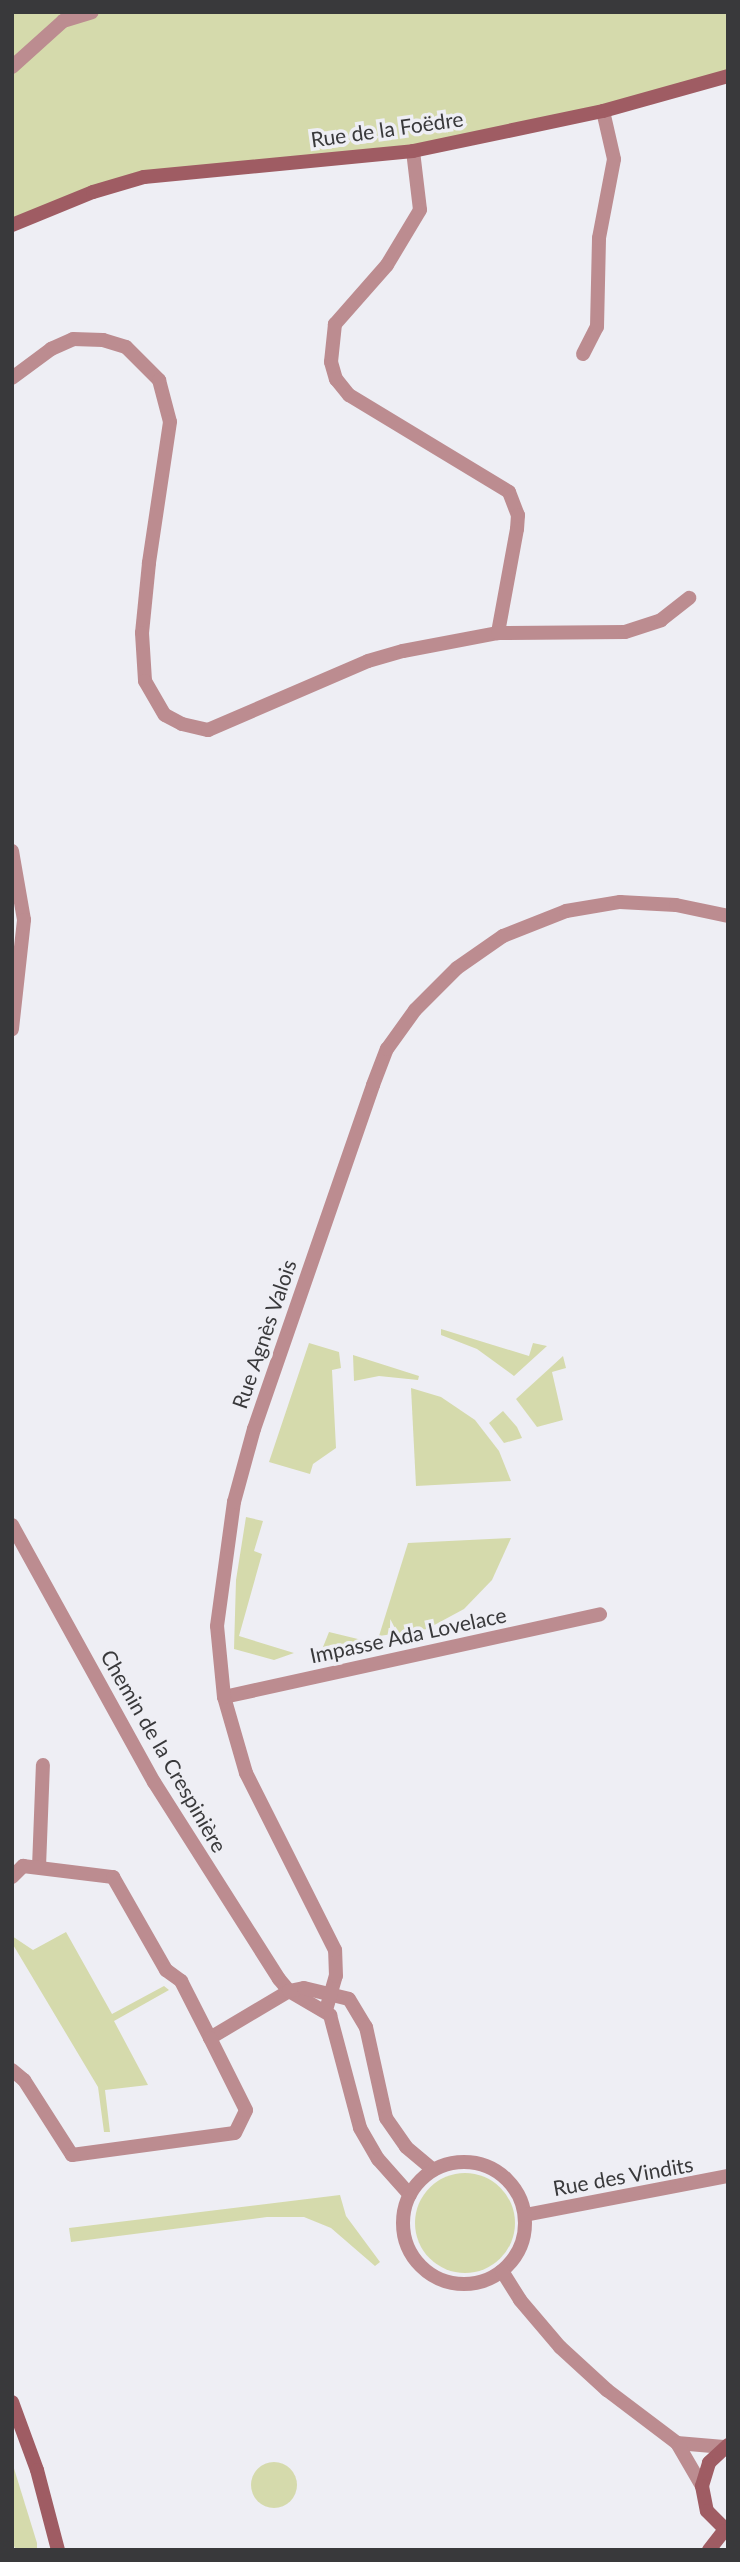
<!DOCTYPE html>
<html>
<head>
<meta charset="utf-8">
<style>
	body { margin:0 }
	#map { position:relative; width:740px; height:2562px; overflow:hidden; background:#eeeef4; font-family:Lato,sans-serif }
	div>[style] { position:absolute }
	.green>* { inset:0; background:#d5daac }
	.round { border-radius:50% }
	.street>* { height:14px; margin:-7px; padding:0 7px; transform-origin:7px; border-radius:7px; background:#bc8c90 }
	.street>.ring { margin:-7px; padding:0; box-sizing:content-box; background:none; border:14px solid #bc8c90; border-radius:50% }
	.secondary>* { height:14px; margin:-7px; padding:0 7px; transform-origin:7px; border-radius:7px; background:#9f5c63 }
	span { translate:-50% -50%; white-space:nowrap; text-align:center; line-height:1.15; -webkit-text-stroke:7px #eeeef4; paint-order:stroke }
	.street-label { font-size:21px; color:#39393b }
	.frame { position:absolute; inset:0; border:14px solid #39393b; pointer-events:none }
</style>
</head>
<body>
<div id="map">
	<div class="green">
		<i style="clip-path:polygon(12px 12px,728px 12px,728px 76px,413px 151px,142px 178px,12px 225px)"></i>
		<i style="clip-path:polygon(441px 1329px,529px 1356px,533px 1343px,547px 1346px,514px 1376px,477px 1349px,441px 1335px)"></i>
		<i style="clip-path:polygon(309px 1343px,339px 1352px,341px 1368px,332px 1370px,336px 1448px,313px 1464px,310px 1474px,269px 1462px)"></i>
		<i style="clip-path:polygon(353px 1355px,419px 1376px,418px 1380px,379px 1376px,354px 1381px)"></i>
		<i style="clip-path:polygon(563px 1356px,566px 1368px,552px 1372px,563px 1420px,537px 1427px,516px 1399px)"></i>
		<i style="clip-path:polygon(411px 1388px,441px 1397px,475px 1420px,499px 1451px,511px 1481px,416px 1486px)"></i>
		<i style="clip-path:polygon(503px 1411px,517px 1427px,522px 1438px,504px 1443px,489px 1423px)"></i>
		<i style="clip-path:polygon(246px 1517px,263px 1521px,254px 1551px,262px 1554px,239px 1636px,294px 1653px,274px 1660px,234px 1649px,236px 1580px)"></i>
		<i style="clip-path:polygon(511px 1538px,492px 1580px,464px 1609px,427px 1629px,379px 1636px,408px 1543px)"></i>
		<i style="clip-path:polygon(329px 1632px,362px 1640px,388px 1643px,319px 1657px)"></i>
		<i style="clip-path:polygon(66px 1932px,112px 2014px,164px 1986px,169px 1990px,114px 2021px,148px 2085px,105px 2090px,110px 2132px,104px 2132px,98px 2087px,12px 1943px,12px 1936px,33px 1950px)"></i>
		<i class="round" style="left:415px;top:2173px;width:100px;height:100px"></i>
		<i style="clip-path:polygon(340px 2195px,346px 2216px,380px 2262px,375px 2266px,331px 2228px,304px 2217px,267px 2217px,71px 2242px,69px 2228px)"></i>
		<i class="round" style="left:251px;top:2462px;width:46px;height:46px"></i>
		<i style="clip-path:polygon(12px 2462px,37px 2543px,37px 2550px,16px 2550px,12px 2542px)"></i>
	</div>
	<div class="street">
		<i style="left:12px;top:67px;width:69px;rotate:-42deg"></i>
		<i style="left:63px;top:21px;width:30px;rotate:-17deg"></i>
		<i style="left:413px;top:151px;width:59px;rotate:83.2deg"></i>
		<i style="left:420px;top:210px;width:64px;rotate:121deg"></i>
		<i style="left:387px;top:265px;width:79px;rotate:131.4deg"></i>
		<i style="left:335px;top:324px;width:38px;rotate:96deg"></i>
		<i style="left:331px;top:362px;width:18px;rotate:74deg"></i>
		<i style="left:336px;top:379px;width:21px;rotate:51deg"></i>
		<i style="left:349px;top:395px;width:187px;rotate:31.2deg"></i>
		<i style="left:509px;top:492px;width:25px;rotate:69deg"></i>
		<i style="left:518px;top:515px;width:14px;rotate:94deg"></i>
		<i style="left:517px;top:529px;width:106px;rotate:100.4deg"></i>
		<i style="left:583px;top:354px;width:30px;rotate:-63deg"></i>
		<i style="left:597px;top:327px;width:89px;rotate:-88.7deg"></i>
		<i style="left:599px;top:238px;width:80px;rotate:-79.2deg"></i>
		<i style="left:614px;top:159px;width:49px;rotate:-102.9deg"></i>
		<i style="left:12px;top:378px;width:49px;rotate:-36.6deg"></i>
		<i style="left:51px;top:349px;width:24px;rotate:-24deg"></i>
		<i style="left:73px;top:339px;width:30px;rotate:2deg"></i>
		<i style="left:103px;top:340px;width:24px;rotate:17deg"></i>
		<i style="left:126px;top:347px;width:47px;rotate:45deg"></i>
		<i style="left:159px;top:380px;width:43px;rotate:75.3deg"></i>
		<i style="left:170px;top:422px;width:143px;rotate:98.5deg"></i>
		<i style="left:149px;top:563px;width:70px;rotate:95.7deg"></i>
		<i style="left:142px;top:633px;width:48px;rotate:86.4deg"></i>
		<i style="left:145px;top:681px;width:39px;rotate:60deg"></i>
		<i style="left:165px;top:715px;width:19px;rotate:28deg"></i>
		<i style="left:182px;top:724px;width:27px;rotate:13deg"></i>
		<i style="left:208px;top:730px;width:174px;rotate:-23.3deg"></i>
		<i style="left:368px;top:661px;width:36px;rotate:-16deg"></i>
		<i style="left:403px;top:651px;width:97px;rotate:-10.7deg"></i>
		<i style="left:498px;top:633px;width:127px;rotate:-0.5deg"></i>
		<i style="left:625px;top:632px;width:38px;rotate:-18deg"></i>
		<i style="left:661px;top:620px;width:36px;rotate:-38deg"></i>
		<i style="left:12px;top:851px;width:70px;rotate:80.1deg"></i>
		<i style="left:24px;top:920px;width:110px;rotate:96.3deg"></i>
		<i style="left:12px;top:1525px;width:294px;rotate:61.1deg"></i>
		<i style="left:154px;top:1782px;width:233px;rotate:57.6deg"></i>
		<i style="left:279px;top:1979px;width:16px;rotate:50deg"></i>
		<i style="left:289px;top:1991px;width:48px;rotate:30.3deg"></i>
		<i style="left:330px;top:2015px;width:117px;rotate:75.1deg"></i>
		<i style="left:360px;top:2128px;width:36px;rotate:60deg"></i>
		<i style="left:378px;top:2159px;width:48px;rotate:48.4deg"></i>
		<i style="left:224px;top:1697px;width:385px;rotate:-12.4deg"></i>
		<i style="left:39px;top:1867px;width:102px;rotate:-87.8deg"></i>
		<i style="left:12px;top:1877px;width:16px;rotate:-45deg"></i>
		<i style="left:23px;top:1866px;width:91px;rotate:7deg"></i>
		<i style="left:113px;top:1877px;width:107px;rotate:60.3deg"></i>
		<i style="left:166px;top:1970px;width:19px;rotate:36deg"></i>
		<i style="left:181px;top:1981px;width:64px;rotate:63deg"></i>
		<i style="left:210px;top:2038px;width:92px;rotate:-30.7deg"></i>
		<i style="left:289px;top:1991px;width:15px;rotate:-11deg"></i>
		<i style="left:304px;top:1988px;width:46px;rotate:13.7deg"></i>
		<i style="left:349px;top:1999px;width:33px;rotate:59deg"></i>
		<i style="left:366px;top:2027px;width:93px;rotate:77.6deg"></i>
		<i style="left:386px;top:2118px;width:35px;rotate:55deg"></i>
		<i style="left:406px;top:2147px;width:35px;rotate:40deg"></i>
		<i style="left:326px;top:2010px;width:35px;rotate:-74deg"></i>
		<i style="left:336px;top:1976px;width:26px;rotate:-92deg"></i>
		<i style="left:335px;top:1950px;width:198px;rotate:-116.7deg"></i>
		<i style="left:246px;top:1773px;width:79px;rotate:-106.1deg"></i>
		<i style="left:224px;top:1697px;width:71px;rotate:-95.6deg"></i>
		<i style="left:217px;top:1626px;width:125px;rotate:-82.2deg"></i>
		<i style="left:234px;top:1502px;width:76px;rotate:-74.7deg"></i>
		<i style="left:254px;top:1429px;width:364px;rotate:-70.9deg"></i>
		<i style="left:373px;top:1085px;width:39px;rotate:-69deg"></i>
		<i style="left:387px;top:1049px;width:48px;rotate:-54.3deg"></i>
		<i style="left:415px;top:1010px;width:59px;rotate:-45deg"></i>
		<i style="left:457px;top:968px;width:56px;rotate:-34.8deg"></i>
		<i style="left:503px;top:936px;width:68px;rotate:-21.6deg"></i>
		<i style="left:566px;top:911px;width:55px;rotate:-9.5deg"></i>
		<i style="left:620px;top:902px;width:56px;rotate:3.1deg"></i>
		<i style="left:676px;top:905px;width:53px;rotate:11.9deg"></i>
		<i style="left:12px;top:2070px;width:16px;rotate:40deg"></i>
		<i style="left:24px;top:2080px;width:89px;rotate:57.4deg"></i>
		<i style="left:72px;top:2155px;width:164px;rotate:-7.7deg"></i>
		<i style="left:235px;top:2133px;width:25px;rotate:-64deg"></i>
		<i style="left:246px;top:2110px;width:80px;rotate:-116.6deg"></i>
		<i class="ring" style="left:403px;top:2162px;width:108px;height:108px"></i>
		<i style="left:525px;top:2215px;width:207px;rotate:-10.9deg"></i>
		<i style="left:502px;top:2271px;width:34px;rotate:58deg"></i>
		<i style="left:520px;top:2300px;width:62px;rotate:49.6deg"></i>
		<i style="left:560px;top:2347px;width:64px;rotate:42.5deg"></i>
		<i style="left:607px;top:2390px;width:88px;rotate:37.1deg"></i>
		<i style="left:677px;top:2443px;width:47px;rotate:4.9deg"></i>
		<i style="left:677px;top:2443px;width:50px;rotate:59.8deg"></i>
	</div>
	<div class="secondary">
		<i style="left:12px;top:225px;width:87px;rotate:-22.2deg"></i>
		<i style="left:93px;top:192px;width:53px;rotate:-16.4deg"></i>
		<i style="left:144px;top:177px;width:270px;rotate:-5.5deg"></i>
		<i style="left:413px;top:151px;width:194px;rotate:-11.9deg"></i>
		<i style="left:603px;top:111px;width:130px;rotate:-15.6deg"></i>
		<i style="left:12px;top:2402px;width:72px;rotate:69.8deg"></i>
		<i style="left:37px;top:2470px;width:83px;rotate:75.3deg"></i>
		<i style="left:728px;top:2445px;width:26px;rotate:137deg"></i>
		<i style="left:709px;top:2463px;width:24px;rotate:107deg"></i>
		<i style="left:702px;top:2486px;width:25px;rotate:79deg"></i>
		<i style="left:707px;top:2511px;width:30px;rotate:45deg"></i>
		<i style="left:709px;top:2550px;width:24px;rotate:-52deg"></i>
	</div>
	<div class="street-label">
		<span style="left:387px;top:129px;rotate:-8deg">Rue de la Foëdre</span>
		<span style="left:264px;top:1334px;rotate:-71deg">Rue Agnès Valois</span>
		<span style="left:408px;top:1635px;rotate:-12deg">Impasse Ada Lovelace</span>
		<span style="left:164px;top:1751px;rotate:60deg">Chemin de la Crespinière</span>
		<span style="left:623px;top:2176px;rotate:-10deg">Rue des Vindits</span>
	</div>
	<div class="frame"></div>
</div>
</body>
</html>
